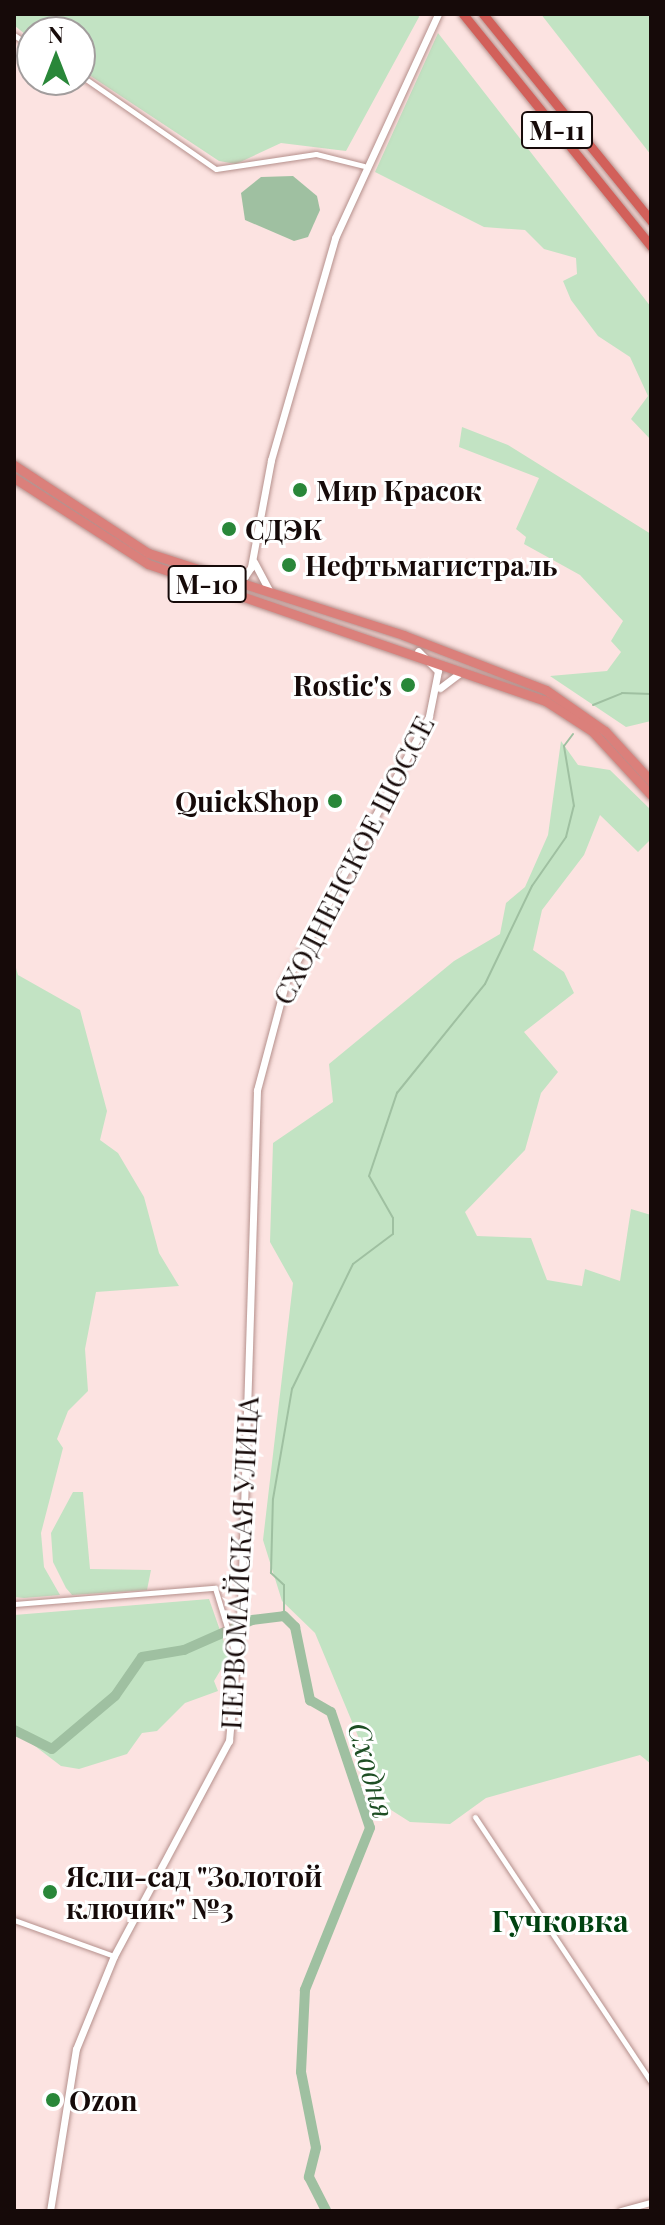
<!DOCTYPE html>
<html>
<head>
<meta charset="utf-8">
<style>
	body { margin:0 }
	#map { position:relative; width:665px; height:2225px; overflow:hidden; background:#fce3e1; font-family:"Playfair Display",serif }
	div>[style] { position:absolute }
	.green>* { inset:0; background:#c2e3c3 }
	.water>* { inset:0; background:#9fc0a1 }
	.stream>* { height:2px; margin:-1px; padding:0 1px; transform-origin:1px; border-radius:1px; background:#9fc0a1 }
	.river>* { height:10px; margin:-5px; padding:0 5px; transform-origin:5px; border-radius:5px; background:#9fc0a1 }
	.roads { filter:drop-shadow(0 0 2px #b5908c) drop-shadow(0 0 2px #b5908c) }
	.minor>* { height:5px; margin:-2.5px; padding:0 2.5px; transform-origin:2.5px; border-radius:2.5px; background:#fff }
	.tertiary>* { height:6px; margin:-3px; padding:0 3px; transform-origin:3px; border-radius:3px; background:#fff }
	.secondary>* { height:7px; margin:-3.5px; padding:0 3.5px; transform-origin:3.5px; border-radius:3.5px; background:#fff }
	.trunk>* { height:9px; margin:-4.5px; padding:0 4.5px; transform-origin:4.5px; border-radius:4.5px; background:#db807b }
	.motorway>* { height:9px; margin:-4.5px; padding:0 4.5px; transform-origin:4.5px; border-radius:4.5px; background:#d2605a }
	.dots>* { width:22px; height:22px; translate:-50% -50%; box-sizing:border-box; border:4px solid #fff; border-radius:50% }
	span { translate:-50% -50%; white-space:nowrap; text-align:center; line-height:1.15; -webkit-text-stroke:6px #fff; paint-order:stroke }
	.shield-label span { padding:2px 6px; background:#fff; border:2px solid; border-radius:6px; -webkit-text-stroke-width:0 }
	.shield-label { font-size:26px; color:#160a09; font-weight:700 }
	.poi-label { font-size:28px; color:#160a09; font-weight:700 }
	.left { translate:0 -50%; text-align:left }
	.right { translate:-100% -50%; text-align:right }
	.street-label { font-size:28px; color:#160a09 }
	.water-label { font-size:30px; color:#1e4e24; font-style:italic }
	.neighbourhood-label { font-size:30px; color:#014211; font-weight:700 }
	.frame { position:absolute; inset:0; border:16px solid #160a09; pointer-events:none }
	.north { position:absolute; left:16px; top:16px; width:80px; height:80px; box-sizing:border-box; background:#fff; border:2px solid #a29d9d; border-radius:50%; rotate:0deg; font-size:22px; font-weight:700; line-height:32px; text-align:center; color:#160a09 }
	.north::after { content:''; display:block; margin:auto; width:28px; height:36px; background:#298739; clip-path:polygon(50% 0,100% 100%,50% 72%,0 100%) }
</style>
</head>
<body>
<div id="map">
	<div class="green">
		<i style="clip-path:polygon(14px 14px,418px 14px,419px 17px,346px 151px,281px 143px,236px 164px,219px 161px,80px 69px,80px 32px,32px 32px,32px 40px,14px 25px)"></i>
		<i style="clip-path:polygon(541px 14px,651px 14px,651px 155px,544px 18px)"></i>
		<i style="clip-path:polygon(438px 33px,651px 307px,651px 440px,631px 419px,648px 396px,630px 357px,598px 336px,571px 300px,563px 281px,577px 274px,576px 258px,544px 249px,525px 230px,484px 227px,375px 172px)"></i>
		<i style="clip-path:polygon(462px 427px,508px 445px,651px 534px,651px 721px,626px 727px,550px 676px,607px 671px,621px 652px,611px 641px,623px 621px,580px 575px,524px 544px,526px 537px,516px 529px,539px 478px,459px 447px)"></i>
		<i style="clip-path:polygon(561px 741px,578px 765px,610px 770px,651px 810px,651px 839px,638px 852px,600px 815px,584px 855px,542px 910px,533px 950px,564px 972px,574px 993px,524px 1032px,558px 1072px,541px 1093px,525px 1150px,465px 1212px,477px 1236px,531px 1238px,547px 1280px,582px 1286px,585px 1269px,620px 1281px,631px 1209px,651px 1215px,651px 1764px,640px 1755px,486px 1798px,450px 1824px,410px 1822px,388px 1808px,315px 1633px,282px 1601px,263px 1540px,293px 1283px,270px 1242px,273px 1143px,333px 1102px,329px 1064px,454px 961px,500px 934px,506px 903px,525px 887px,548px 835px)"></i>
		<i style="clip-path:polygon(14px 961px,18px 975px,80px 1010px,107px 1111px,100px 1140px,118px 1153px,144px 1197px,159px 1253px,179px 1286px,96px 1292px,85px 1349px,88px 1391px,68px 1411px,57px 1439px,63px 1448px,41px 1533px,44px 1567px,60px 1595px,24px 1598px,14px 1597px)"></i>
		<i style="clip-path:polygon(73px 1492px,83px 1492px,90px 1569px,151px 1570px,147px 1590px,72px 1595px,66px 1588px,53px 1562px,51px 1533px)"></i>
		<i style="clip-path:polygon(209px 1599px,229px 1656px,214px 1681px,218px 1691px,185px 1703px,157px 1731px,142px 1733px,127px 1754px,79px 1769px,61px 1766px,14px 1730px,14px 1615px)"></i>
	</div>
	<div class="water">
		<i style="clip-path:polygon(293px 176px,317px 196px,320px 210px,308px 237px,294px 241px,245px 220px,241px 193px,261px 177px)"></i>
	</div>
	<div class="stream">
		<i style="left:593px;top:705px;width:31px;rotate:-22deg"></i>
		<i style="left:622px;top:693px;width:29px;rotate:2deg"></i>
		<i style="left:284px;top:1616px;width:31px;rotate:-90deg"></i>
		<i style="left:284px;top:1585px;width:18px;rotate:-137deg"></i>
		<i style="left:271px;top:1573px;width:74px;rotate:-88.5deg"></i>
		<i style="left:273px;top:1499px;width:112px;rotate:-80.2deg"></i>
		<i style="left:292px;top:1389px;width:139px;rotate:-64deg"></i>
		<i style="left:353px;top:1264px;width:50px;rotate:-36.9deg"></i>
		<i style="left:393px;top:1234px;width:16px;rotate:-90deg"></i>
		<i style="left:393px;top:1218px;width:48px;rotate:-119.7deg"></i>
		<i style="left:369px;top:1176px;width:88px;rotate:-71.4deg"></i>
		<i style="left:397px;top:1093px;width:140px;rotate:-51.1deg"></i>
		<i style="left:485px;top:984px;width:109px;rotate:-64.4deg"></i>
		<i style="left:532px;top:886px;width:60px;rotate:-55.2deg"></i>
		<i style="left:566px;top:837px;width:32px;rotate:-76deg"></i>
		<i style="left:574px;top:806px;width:61px;rotate:-99.5deg"></i>
		<i style="left:564px;top:746px;width:15px;rotate:-53deg"></i>
	</div>
	<div class="river">
		<i style="left:14px;top:1730px;width:42px;rotate:26.6deg"></i>
		<i style="left:52px;top:1749px;width:82px;rotate:-40.1deg"></i>
		<i style="left:115px;top:1696px;width:47px;rotate:-55.3deg"></i>
		<i style="left:142px;top:1657px;width:43px;rotate:-9.5deg"></i>
		<i style="left:184px;top:1650px;width:74px;rotate:-23.8deg"></i>
		<i style="left:252px;top:1620px;width:32px;rotate:-7deg"></i>
		<i style="left:284px;top:1616px;width:16px;rotate:45deg"></i>
		<i style="left:295px;top:1627px;width:75px;rotate:78.4deg"></i>
		<i style="left:310px;top:1700px;width:24px;rotate:30deg"></i>
		<i style="left:331px;top:1712px;width:122px;rotate:71.4deg"></i>
		<i style="left:370px;top:1828px;width:175px;rotate:111.9deg"></i>
		<i style="left:305px;top:1990px;width:82px;rotate:92.8deg"></i>
		<i style="left:301px;top:2072px;width:77px;rotate:78.8deg"></i>
		<i style="left:316px;top:2148px;width:30px;rotate:104deg"></i>
		<i style="left:309px;top:2177px;width:38px;rotate:63deg"></i>
	</div>
	<div class="roads">
		<div class="minor">
			<i style="left:14px;top:35px;width:22px;rotate:34deg"></i>
			<i style="left:80px;top:75px;width:165px;rotate:34.7deg"></i>
			<i style="left:216px;top:169px;width:101px;rotate:-8.5deg"></i>
			<i style="left:316px;top:154px;width:49px;rotate:14deg"></i>
			<i style="left:14px;top:1604px;width:202px;rotate:-4.6deg"></i>
			<i style="left:215px;top:1588px;width:69px;rotate:73.1deg"></i>
			<i style="left:475px;top:1817px;width:318px;rotate:56.4deg"></i>
			<i style="left:14px;top:1920px;width:106px;rotate:19.8deg"></i>
		</div>
		<div class="tertiary">
			<i style="left:621px;top:2211px;width:31px;rotate:-15deg"></i>
		</div>
		<div class="secondary">
			<i style="left:254px;top:562px;width:32px;rotate:62deg"></i>
			<i style="left:228px;top:576px;width:17px"></i>
			<i style="left:245px;top:576px;width:11px;rotate:-56deg"></i>
			<i style="left:251px;top:567px;width:109px;rotate:-79.4deg"></i>
			<i style="left:271px;top:460px;width:231px;rotate:-73.9deg"></i>
			<i style="left:335px;top:238px;width:247px;rotate:-65.3deg"></i>
			<i style="left:440px;top:688px;width:26px;rotate:-37deg"></i>
			<i style="left:50px;top:2211px;width:164px;rotate:-80.9deg"></i>
			<i style="left:76px;top:2049px;width:100px;rotate:-67.8deg"></i>
			<i style="left:114px;top:1956px;width:244px;rotate:-61.9deg"></i>
			<i style="left:229px;top:1741px;width:137px;rotate:-85deg"></i>
			<i style="left:241px;top:1605px;width:515px;rotate:-88.22deg"></i>
			<i style="left:257px;top:1090px;width:113px;rotate:-75.1deg"></i>
			<i style="left:286px;top:981px;width:301px;rotate:-61.6deg"></i>
			<i style="left:429px;top:716px;width:46px;rotate:-78.7deg"></i>
			<i style="left:438px;top:671px;width:28px;rotate:-135deg"></i>
		</div>
		<div class="trunk">
			<i style="left:14px;top:465px;width:160px;rotate:33.3deg"></i>
			<i style="left:148px;top:553px;width:268px;rotate:17.8deg"></i>
			<i style="left:403px;top:635px;width:153px;rotate:21deg"></i>
			<i style="left:546px;top:690px;width:72px;rotate:34.8deg"></i>
			<i style="left:605px;top:731px;width:68px;rotate:47.4deg"></i>
			<i style="left:14px;top:478px;width:159px;rotate:32.7deg"></i>
			<i style="left:148px;top:564px;width:419px;rotate:19deg"></i>
			<i style="left:544px;top:700px;width:57px;rotate:32.9deg"></i>
			<i style="left:592px;top:731px;width:87px;rotate:47.3deg"></i>
		</div>
		<div class="motorway">
			<i style="left:463px;top:14px;width:299px;rotate:51deg"></i>
			<i style="left:483px;top:14px;width:267px;rotate:50.9deg"></i>
		</div>
	</div>
	<div class="dots">
		<i style="left:300px;top:490px;background:#298739"></i>
		<i style="left:229px;top:529px;background:#298739"></i>
		<i style="left:289px;top:565px;background:#298739"></i>
		<i style="left:408px;top:685px;background:#298739"></i>
		<i style="left:335px;top:801px;background:#298739"></i>
		<i style="left:50px;top:1892px;background:#298739"></i>
		<i style="left:53px;top:2100px;background:#298739"></i>
	</div>
	<div class="shield-label">
		<span style="left:557px;top:130px">М-11</span>
		<span style="left:207px;top:584px">М-10</span>
	</div>
	<div class="poi-label">
		<span class="left" style="left:316px;top:490px">Мир Красок</span>
		<span class="left" style="left:245px;top:529px">СДЭК</span>
		<span class="left" style="left:305px;top:565px">Нефтьмагистраль</span>
		<span class="right" style="left:392px;top:685px">Rostic's</span>
		<span class="right" style="left:319px;top:801px">QuickShop</span>
		<span class="left" style="left:66px;top:1892px">Ясли-сад "Золотой<br>ключик" №3</span>
		<span class="left" style="left:69px;top:2100px">Ozon</span>
	</div>
	<div class="street-label">
		<span style="left:353px;top:860px;rotate:-63deg">СХОДНЕНСКОЕ ШОССЕ</span>
		<span style="left:239px;top:1563px;rotate:-87deg">ПЕРВОМАЙСКАЯ УЛИЦА</span>
	</div>
	<div class="water-label">
		<span style="left:372px;top:1770px;rotate:74deg">Сходня</span>
	</div>
	<div class="neighbourhood-label">
		<span style="left:560px;top:1920px">Гучковка</span>
	</div>
	<div class="frame"></div>
	<div class="north">N</div>
</div>
</body>
</html>
